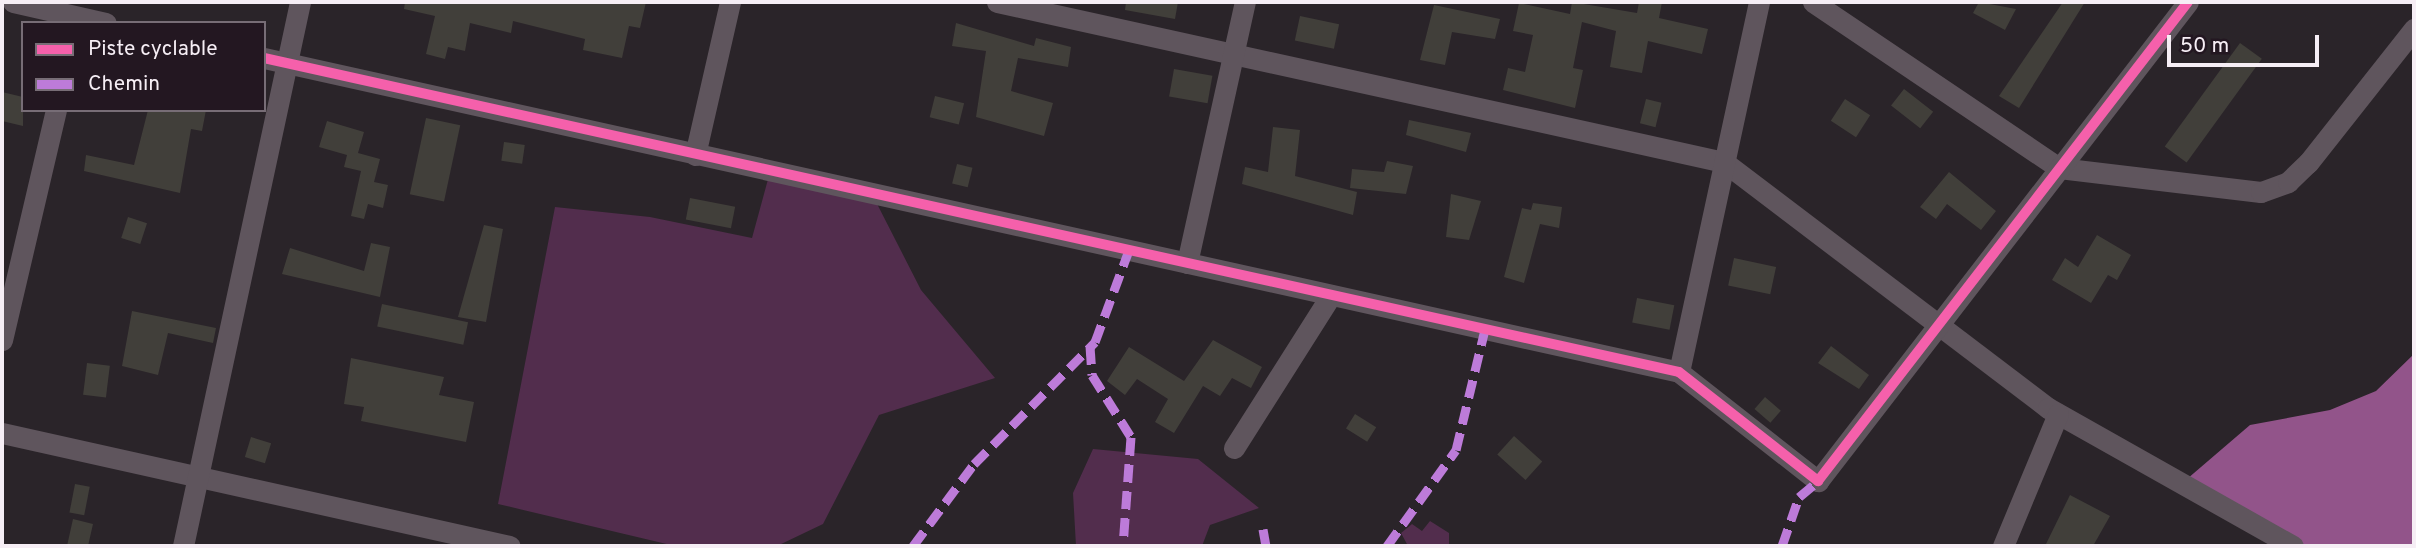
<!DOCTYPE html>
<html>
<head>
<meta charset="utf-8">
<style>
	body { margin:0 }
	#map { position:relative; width:2416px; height:548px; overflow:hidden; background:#2a2429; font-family:Overpass,sans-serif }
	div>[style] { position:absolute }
	.green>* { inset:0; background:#522d4d }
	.water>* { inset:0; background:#92548a }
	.building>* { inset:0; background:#413f3a; transform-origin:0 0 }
	.minor>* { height:21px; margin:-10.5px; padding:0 10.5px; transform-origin:10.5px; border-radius:10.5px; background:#5f555d }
	.quiet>* { height:9px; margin-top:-4.5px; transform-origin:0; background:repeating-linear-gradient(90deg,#bd7bd9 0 18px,transparent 0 27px) }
	.cycleway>* { height:10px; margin:-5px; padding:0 5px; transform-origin:5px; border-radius:5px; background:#f560ab }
	span { translate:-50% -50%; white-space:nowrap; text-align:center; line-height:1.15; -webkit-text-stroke:5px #231721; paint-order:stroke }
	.frame { position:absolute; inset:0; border:4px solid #f6eef5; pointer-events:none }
	.legend { position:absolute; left:21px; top:21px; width:245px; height:91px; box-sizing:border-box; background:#231721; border:2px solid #776d76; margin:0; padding:9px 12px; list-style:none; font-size:21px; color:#f6eef5 }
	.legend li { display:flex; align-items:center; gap:14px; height:35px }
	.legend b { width:35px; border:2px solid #776d76 }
	.scale { position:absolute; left:2167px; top:35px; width:152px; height:32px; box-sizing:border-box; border:4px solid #f6eef5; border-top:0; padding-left:9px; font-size:21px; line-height:24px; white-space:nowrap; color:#f6eef5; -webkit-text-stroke:5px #231721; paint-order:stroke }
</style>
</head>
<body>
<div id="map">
	<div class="green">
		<i style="clip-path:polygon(770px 172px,872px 194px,921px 290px,995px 378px,879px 415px,823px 524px,777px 546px,675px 546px,498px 504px,555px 207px,650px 217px,752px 238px)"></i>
		<i style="clip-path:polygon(1093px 449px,1198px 459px,1259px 508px,1210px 525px,1202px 546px,1076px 546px,1073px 493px)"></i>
		<i style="clip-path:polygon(1430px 521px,1449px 533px,1449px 546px,1408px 546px,1401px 533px,1412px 524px,1422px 531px)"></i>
	</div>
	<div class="water">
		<i style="clip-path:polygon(2414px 354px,2414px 546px,2293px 546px,2180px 485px,2250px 425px,2330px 410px,2376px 391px)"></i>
	</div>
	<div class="building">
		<i style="clip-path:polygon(405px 2px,646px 2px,640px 28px,629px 26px,622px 58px,583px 50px,585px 39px,513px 21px,511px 33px,470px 23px,465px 51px,448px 47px,445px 59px,426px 54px,435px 16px,404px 9px)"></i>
		<i style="clip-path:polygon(1126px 2px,1178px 2px,1175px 19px,1125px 10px)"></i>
		<i style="clip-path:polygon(1572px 2px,1637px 13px,1639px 2px,1662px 2px,1659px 18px,1708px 29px,1702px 54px,1648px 41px,1642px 73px,1610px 67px,1616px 31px,1582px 22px,1573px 68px,1583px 70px,1575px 108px,1503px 90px,1508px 68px,1525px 72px,1533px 35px,1513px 31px,1519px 3px,1570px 14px)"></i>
		<i style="clip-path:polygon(1979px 2px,2016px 9px,2005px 30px,1973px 13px)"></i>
		<i style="clip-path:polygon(2063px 2px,2085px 2px,2019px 108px,1999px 96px)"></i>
		<i style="clip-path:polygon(1434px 5px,1500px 19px,1495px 39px,1452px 32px,1445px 65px,1420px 60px)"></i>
		<i style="left:1300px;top:16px;width:40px;height:25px;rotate:12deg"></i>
		<i style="clip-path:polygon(956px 23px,1034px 46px,1036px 38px,1071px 47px,1068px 67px,1018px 58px,1011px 91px,1053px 103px,1044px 136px,976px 117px,986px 51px,952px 46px)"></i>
		<i style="left:2240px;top:43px;width:27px;height:128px;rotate:36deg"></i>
		<i style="left:1174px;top:69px;width:39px;height:28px;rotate:10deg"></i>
		<i style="left:1904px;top:89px;width:37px;height:21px;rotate:38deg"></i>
		<i style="clip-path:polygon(2px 92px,23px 97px,23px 126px,2px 121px)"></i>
		<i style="left:935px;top:96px;width:30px;height:22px;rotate:14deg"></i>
		<i style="left:1646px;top:99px;width:16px;height:25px;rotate:14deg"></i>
		<i style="left:1845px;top:99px;width:30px;height:26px;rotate:33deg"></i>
		<i style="clip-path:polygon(148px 110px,206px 110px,202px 131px,191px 129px,180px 193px,84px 171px,86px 155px,134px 165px)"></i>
		<i style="left:426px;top:118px;width:35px;height:78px;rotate:12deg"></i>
		<i style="clip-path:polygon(1409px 120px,1471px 133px,1466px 152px,1406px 135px)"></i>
		<i style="clip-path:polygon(327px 121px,364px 132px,358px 153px,380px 159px,374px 182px,388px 185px,383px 208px,368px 204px,364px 219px,351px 216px,361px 171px,344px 167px,347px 155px,319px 147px)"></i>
		<i style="clip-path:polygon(1273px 127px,1300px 130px,1295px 176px,1357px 192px,1353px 215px,1242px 184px,1245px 167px,1268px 172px)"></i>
		<i style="left:504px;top:142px;width:21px;height:19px;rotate:8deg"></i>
		<i style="clip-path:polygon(1387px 161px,1413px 166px,1406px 194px,1350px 188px,1352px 169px,1384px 172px)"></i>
		<i style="left:957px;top:164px;width:16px;height:20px;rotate:14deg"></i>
		<i style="clip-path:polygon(1949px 172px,1996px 211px,1981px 230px,1947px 204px,1936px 219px,1920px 207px)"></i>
		<i style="clip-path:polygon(1451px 194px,1481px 201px,1469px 240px,1446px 237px)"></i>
		<i style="left:690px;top:198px;width:46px;height:22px;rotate:11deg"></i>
		<i style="clip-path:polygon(1533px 203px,1562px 207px,1559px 228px,1540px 224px,1524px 283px,1504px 277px,1522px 208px,1531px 210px)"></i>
		<i style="left:128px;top:217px;width:20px;height:22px;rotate:18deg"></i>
		<i style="clip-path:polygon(484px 225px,503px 229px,486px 322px,458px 317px)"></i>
		<i style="clip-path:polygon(2097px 235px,2131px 255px,2117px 280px,2108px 275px,2091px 303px,2052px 280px,2065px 258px,2078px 267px)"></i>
		<i style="clip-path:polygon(371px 243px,390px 247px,380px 297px,282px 274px,290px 248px,364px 271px)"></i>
		<i style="left:1734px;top:258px;width:43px;height:28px;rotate:12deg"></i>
		<i style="left:1637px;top:298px;width:38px;height:25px;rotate:11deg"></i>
		<i style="left:382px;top:304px;width:88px;height:23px;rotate:12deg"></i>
		<i style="clip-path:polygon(132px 311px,216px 328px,213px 343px,168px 333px,158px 375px,122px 366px)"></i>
		<i style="clip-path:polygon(1213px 340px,1262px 367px,1251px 388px,1232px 378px,1220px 396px,1203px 386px,1174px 433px,1155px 422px,1168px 399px,1137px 379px,1125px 395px,1107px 381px,1129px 347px,1184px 381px)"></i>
		<i style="clip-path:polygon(1831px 346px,1869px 375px,1859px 389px,1818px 363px)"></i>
		<i style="clip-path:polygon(351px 358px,444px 377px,439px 395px,474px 402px,466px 442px,361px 421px,364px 407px,344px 404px)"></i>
		<i style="left:87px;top:363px;width:23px;height:32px;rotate:7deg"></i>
		<i style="left:1765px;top:397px;width:21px;height:16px;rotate:41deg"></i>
		<i style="left:1355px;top:414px;width:25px;height:17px;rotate:32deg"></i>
		<i style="left:1514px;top:436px;width:38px;height:25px;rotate:42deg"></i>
		<i style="left:251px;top:437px;width:21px;height:21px;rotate:17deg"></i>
		<i style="left:75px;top:484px;width:15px;height:29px;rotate:11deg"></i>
		<i style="clip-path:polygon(2070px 495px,2110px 516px,2093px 546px,2045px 546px)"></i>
		<i style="clip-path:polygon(73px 519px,93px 524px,88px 546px,67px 546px)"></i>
	</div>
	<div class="minor">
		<i style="left:13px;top:2px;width:95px;rotate:12.7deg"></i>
		<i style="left:997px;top:2px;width:744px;rotate:12.41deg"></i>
		<i style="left:1724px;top:162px;width:407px;rotate:37.2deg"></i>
		<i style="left:2048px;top:408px;width:281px;rotate:29.4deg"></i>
		<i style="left:1813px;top:2px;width:297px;rotate:34deg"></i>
		<i style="left:2059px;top:168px;width:203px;rotate:6.8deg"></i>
		<i style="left:2261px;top:192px;width:29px;rotate:-20deg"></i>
		<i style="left:2288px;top:182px;width:28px;rotate:-44deg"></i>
		<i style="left:2308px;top:163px;width:171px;rotate:-51.7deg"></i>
		<i style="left:264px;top:58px;width:1449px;rotate:12.51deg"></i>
		<i style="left:1679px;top:372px;width:177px;rotate:38.1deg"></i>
		<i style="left:1818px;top:481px;width:605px;rotate:-52.32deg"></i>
		<i style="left:695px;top:155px;width:157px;rotate:-77.1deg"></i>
		<i style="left:1187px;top:263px;width:267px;rotate:-77.5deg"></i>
		<i style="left:2px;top:340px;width:236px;rotate:-76.8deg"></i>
		<i style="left:1679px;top:372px;width:379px;rotate:-77.8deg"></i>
		<i style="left:2px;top:433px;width:520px;rotate:12.54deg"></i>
		<i style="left:1234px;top:448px;width:181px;rotate:-57.6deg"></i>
		<i style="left:183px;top:546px;width:556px;rotate:-77.86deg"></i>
		<i style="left:2003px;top:546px;width:143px;rotate:-67.4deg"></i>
	</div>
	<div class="quiet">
		<i style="left:1090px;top:346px;width:29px;rotate:86deg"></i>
		<i style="left:1092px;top:375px;width:73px;rotate:57.8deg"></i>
		<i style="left:1131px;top:437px;width:109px;rotate:94.2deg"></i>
		<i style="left:1263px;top:529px;width:17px;rotate:80deg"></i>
		<i style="left:913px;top:546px;width:102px;rotate:-53.4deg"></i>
		<i style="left:974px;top:464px;width:172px;rotate:-45.2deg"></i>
		<i style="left:1095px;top:342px;width:98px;rotate:-69.7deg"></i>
		<i style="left:1387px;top:546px;width:118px;rotate:-54.3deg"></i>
		<i style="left:1456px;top:450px;width:124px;rotate:-76.5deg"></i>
		<i style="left:1782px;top:546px;width:52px;rotate:-70.9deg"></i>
		<i style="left:1799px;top:497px;width:25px;rotate:-40deg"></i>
	</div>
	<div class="cycleway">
		<i style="left:264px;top:58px;width:1449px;rotate:12.51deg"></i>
		<i style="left:1679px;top:372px;width:177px;rotate:38.1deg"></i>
		<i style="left:1818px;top:481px;width:605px;rotate:-52.32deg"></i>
	</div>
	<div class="frame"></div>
	<ul class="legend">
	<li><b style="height:9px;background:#f560ab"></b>Piste cyclable</li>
	<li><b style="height:9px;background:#bd7bd9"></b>Chemin</li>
	</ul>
	<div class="scale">50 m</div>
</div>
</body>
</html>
